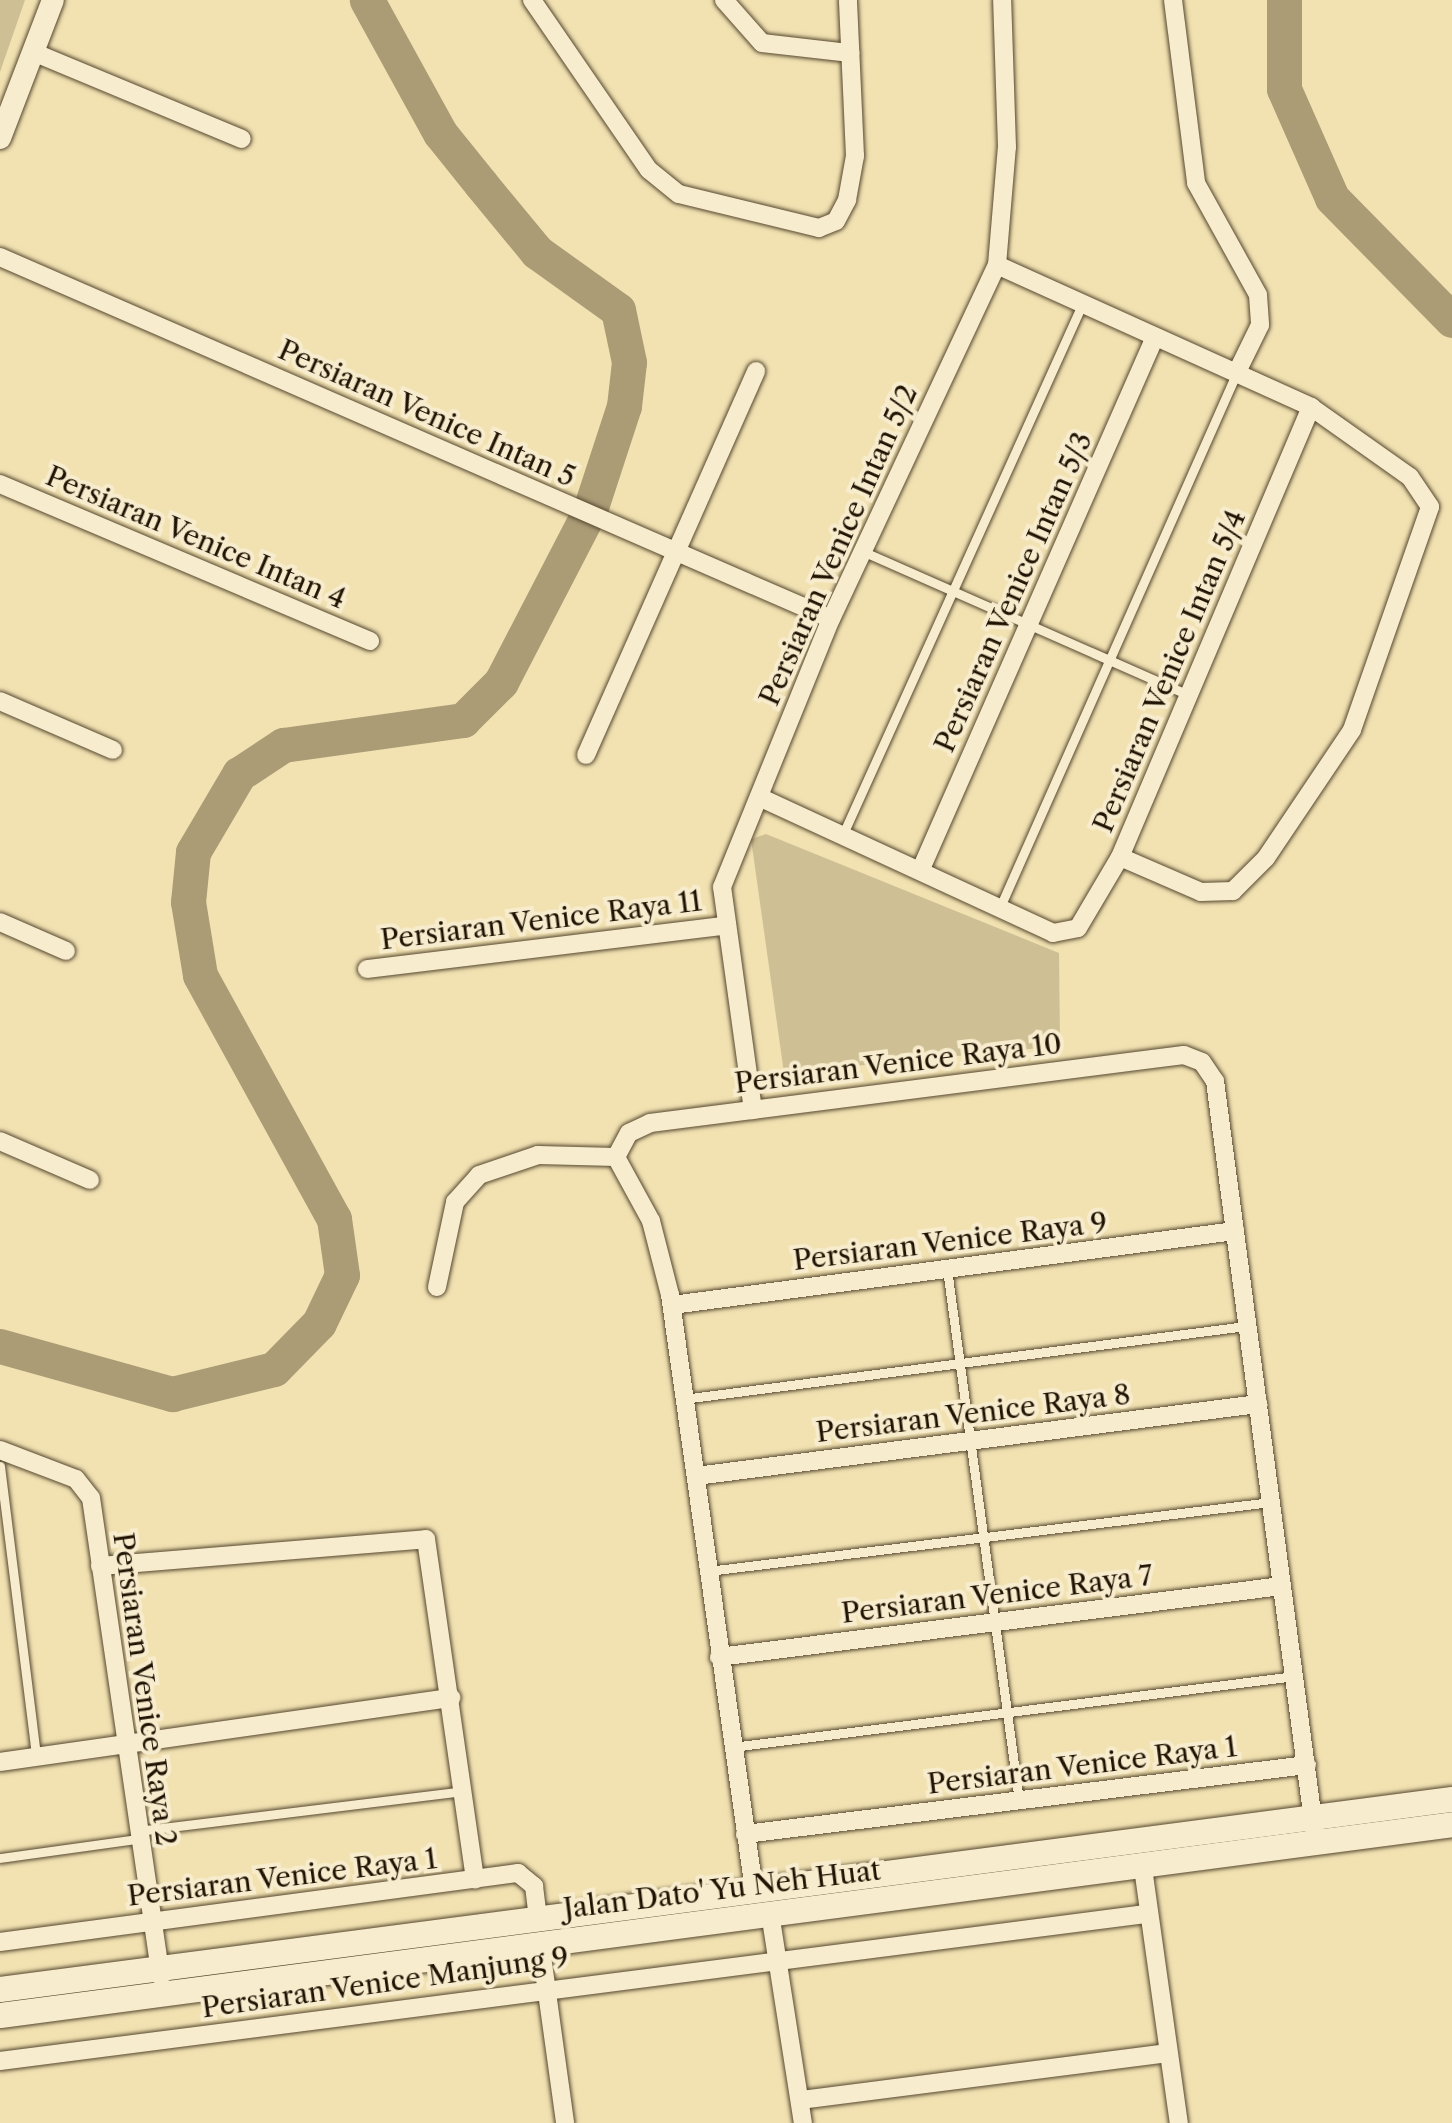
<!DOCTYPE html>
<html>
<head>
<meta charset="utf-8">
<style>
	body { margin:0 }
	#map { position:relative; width:1452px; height:2123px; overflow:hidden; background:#f2e2b2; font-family:"Libre Caslon Text",serif }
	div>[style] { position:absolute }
	.green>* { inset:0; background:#cebf94 }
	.river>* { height:35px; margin:-17.5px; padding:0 17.5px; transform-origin:17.5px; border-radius:17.5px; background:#ab9c76 }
	.roads { filter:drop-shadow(0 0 2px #55472f) drop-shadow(0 0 2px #55472f) }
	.service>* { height:9px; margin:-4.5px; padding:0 4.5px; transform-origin:4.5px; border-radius:4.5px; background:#f7eccd }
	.minor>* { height:18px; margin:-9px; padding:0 9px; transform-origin:9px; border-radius:9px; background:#f7eccd }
	.tertiary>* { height:22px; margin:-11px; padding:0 11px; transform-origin:11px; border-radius:11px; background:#f7eccd }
	.secondary>* { height:25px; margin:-12.5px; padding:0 12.5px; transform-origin:12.5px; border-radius:12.5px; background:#f7eccd }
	span { translate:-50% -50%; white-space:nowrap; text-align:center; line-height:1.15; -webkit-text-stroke:8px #f7eccd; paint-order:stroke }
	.street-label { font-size:28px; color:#211303 }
</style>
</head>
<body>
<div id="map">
	<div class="green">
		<i style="clip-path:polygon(0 0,25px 0,0 72px)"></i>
		<i style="clip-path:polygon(766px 834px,1059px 953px,1060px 1046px,784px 1073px,751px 839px)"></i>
	</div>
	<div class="river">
		<i style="left:1284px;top:0;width:89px;rotate:90deg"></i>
		<i style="left:1284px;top:89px;width:119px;rotate:66.2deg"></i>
		<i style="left:1332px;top:198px;width:171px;rotate:45.5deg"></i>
		<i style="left:0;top:1346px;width:179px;rotate:15.6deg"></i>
		<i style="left:172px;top:1394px;width:105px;rotate:-13.8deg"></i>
		<i style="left:274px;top:1369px;width:64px;rotate:-45.6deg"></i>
		<i style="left:319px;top:1323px;width:53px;rotate:-64.4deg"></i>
		<i style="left:342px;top:1275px;width:57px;rotate:-98.1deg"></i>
		<i style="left:334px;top:1219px;width:278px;rotate:-118.8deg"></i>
		<i style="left:200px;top:975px;width:74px;rotate:-99.3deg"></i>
		<i style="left:188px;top:902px;width:50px;rotate:-84.3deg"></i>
		<i style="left:193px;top:852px;width:91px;rotate:-59.5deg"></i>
		<i style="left:239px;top:774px;width:53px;rotate:-33.4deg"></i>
		<i style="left:283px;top:745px;width:182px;rotate:-7.9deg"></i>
		<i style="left:463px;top:720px;width:54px;rotate:-45deg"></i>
		<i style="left:501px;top:682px;width:194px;rotate:-62.6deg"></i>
		<i style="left:590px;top:510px;width:109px;rotate:-71.9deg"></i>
		<i style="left:624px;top:406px;width:44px;rotate:-83.5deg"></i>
		<i style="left:629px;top:362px;width:53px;rotate:-101.9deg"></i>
		<i style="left:618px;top:310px;width:100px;rotate:-144.4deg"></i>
		<i style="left:537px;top:252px;width:88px;rotate:-129.5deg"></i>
		<i style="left:481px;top:184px;width:65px;rotate:-128.8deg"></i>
		<i style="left:440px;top:133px;width:152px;rotate:-118.8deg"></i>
	</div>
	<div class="roads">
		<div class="service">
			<i style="left:862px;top:551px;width:356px;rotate:23.8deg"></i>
			<i style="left:843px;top:834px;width:578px;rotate:-65.7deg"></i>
			<i style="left:1000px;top:907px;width:585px;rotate:-66.11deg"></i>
			<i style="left:947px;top:1269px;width:537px;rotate:82.29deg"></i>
			<i style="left:683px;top:1399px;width:568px;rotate:-7.39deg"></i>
			<i style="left:0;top:1466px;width:293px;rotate:82.9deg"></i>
			<i style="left:708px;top:1571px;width:567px;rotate:-6.99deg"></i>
			<i style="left:732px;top:1747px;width:567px;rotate:-7.19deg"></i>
			<i style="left:138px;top:1831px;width:327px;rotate:-7deg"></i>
			<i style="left:0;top:1858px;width:138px;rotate:-7.9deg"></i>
		</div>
		<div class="minor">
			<i style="left:532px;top:0;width:206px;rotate:55.5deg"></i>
			<i style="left:649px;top:170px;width:38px;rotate:39deg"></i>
			<i style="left:679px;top:194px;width:144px;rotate:13.7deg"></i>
			<i style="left:819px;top:228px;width:18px;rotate:-22deg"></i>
			<i style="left:836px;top:221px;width:24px;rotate:-62deg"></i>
			<i style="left:847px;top:200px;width:45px;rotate:-79.7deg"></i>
			<i style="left:855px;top:156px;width:156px;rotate:-92.6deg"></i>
			<i style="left:724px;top:0;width:57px;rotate:48.5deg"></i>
			<i style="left:762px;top:43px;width:89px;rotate:6.5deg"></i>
			<i style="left:1173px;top:0;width:184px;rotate:82.8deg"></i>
			<i style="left:1196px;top:183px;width:128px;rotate:61deg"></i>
			<i style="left:1258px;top:295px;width:30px;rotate:86deg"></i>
			<i style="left:1260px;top:325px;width:50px;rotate:116.1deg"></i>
			<i style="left:33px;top:52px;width:226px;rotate:22.6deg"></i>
			<i style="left:0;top:257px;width:906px;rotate:23.54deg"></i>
			<i style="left:997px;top:265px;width:345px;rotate:24.3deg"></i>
			<i style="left:1311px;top:407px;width:121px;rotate:35.3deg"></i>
			<i style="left:1410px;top:477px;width:36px;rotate:56deg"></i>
			<i style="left:1430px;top:507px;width:236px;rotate:109.3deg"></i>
			<i style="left:1352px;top:730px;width:154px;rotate:123.9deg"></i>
			<i style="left:1266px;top:858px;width:47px;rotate:135deg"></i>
			<i style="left:1233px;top:891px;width:32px;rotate:178deg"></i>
			<i style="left:1201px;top:892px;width:88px;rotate:-156.6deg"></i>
			<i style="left:0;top:484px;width:402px;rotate:23deg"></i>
			<i style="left:0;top:701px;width:123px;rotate:23.4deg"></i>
			<i style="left:586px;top:755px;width:420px;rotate:-66.1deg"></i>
			<i style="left:759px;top:797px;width:324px;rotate:24.8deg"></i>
			<i style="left:1053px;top:933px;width:25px;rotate:-11deg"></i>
			<i style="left:1078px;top:928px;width:82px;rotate:-59.4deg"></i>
			<i style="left:1120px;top:857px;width:489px;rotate:-67deg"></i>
			<i style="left:921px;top:869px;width:581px;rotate:-66.26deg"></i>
			<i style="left:0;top:922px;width:72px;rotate:23.7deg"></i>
			<i style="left:367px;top:969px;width:358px;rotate:-6.9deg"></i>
			<i style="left:753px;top:1110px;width:225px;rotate:-97.9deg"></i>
			<i style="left:722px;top:887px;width:289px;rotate:-67.9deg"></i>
			<i style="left:831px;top:619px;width:391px;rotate:-64.9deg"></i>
			<i style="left:997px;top:265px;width:118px;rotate:-85.2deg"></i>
			<i style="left:1007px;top:147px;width:147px;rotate:-91.9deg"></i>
			<i style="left:0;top:1141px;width:98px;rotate:23.4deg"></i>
			<i style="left:616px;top:1157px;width:27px;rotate:-62deg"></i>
			<i style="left:629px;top:1133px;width:23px;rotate:-25deg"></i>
			<i style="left:650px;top:1123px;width:538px;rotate:-7.26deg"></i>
			<i style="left:1184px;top:1055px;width:19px;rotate:21deg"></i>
			<i style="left:1202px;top:1062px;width:23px;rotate:56deg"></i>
			<i style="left:1215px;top:1081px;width:754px;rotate:82.45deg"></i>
			<i style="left:616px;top:1157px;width:73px;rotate:61.3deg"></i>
			<i style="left:651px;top:1221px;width:76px;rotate:75.6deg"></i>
			<i style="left:670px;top:1295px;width:601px;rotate:81.96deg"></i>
			<i style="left:437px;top:1287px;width:87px;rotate:-78deg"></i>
			<i style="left:455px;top:1202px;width:36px;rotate:-48deg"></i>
			<i style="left:479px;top:1175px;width:62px;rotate:-18.7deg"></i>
			<i style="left:538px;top:1155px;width:78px;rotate:1.5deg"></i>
			<i style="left:672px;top:1305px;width:568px;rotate:-7.49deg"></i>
			<i style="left:0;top:1450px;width:81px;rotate:20.9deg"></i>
			<i style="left:76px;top:1479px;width:24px;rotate:52deg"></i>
			<i style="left:91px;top:1498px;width:484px;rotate:81.7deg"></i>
			<i style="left:696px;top:1476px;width:567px;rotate:-7.3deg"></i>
			<i style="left:100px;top:1566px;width:327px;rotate:-4.7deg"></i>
			<i style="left:426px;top:1539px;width:344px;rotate:81.8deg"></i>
			<i style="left:719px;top:1657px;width:567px;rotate:-7.19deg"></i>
			<i style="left:0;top:1762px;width:456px;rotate:-8.1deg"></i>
			<i style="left:745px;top:1834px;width:566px;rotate:-7deg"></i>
			<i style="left:1143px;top:1868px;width:258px;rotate:82deg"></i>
			<i style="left:770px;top:1913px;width:213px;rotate:81.1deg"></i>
			<i style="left:0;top:1942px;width:523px;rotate:-7.59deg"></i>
			<i style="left:518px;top:1873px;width:21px;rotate:39deg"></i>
			<i style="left:534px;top:1886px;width:32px;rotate:83deg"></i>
			<i style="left:540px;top:1942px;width:183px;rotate:82.1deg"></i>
			<i style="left:0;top:2061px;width:1155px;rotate:-7.31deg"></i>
			<i style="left:801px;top:2100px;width:369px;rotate:-7.3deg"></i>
		</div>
		<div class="tertiary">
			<i style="left:0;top:138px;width:148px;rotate:-69deg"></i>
		</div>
		<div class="secondary">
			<i style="left:0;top:1989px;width:1464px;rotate:-7.46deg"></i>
			<i style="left:0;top:2015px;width:1465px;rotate:-7.49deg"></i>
		</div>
	</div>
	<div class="street-label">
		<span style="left:427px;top:413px;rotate:24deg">Persiaran Venice Intan 5</span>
		<span style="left:196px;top:537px;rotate:23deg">Persiaran Venice Intan 4</span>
		<span style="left:838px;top:545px;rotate:-66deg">Persiaran Venice Intan 5/2</span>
		<span style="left:1013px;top:592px;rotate:-66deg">Persiaran Venice Intan 5/3</span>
		<span style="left:1169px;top:671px;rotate:-67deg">Persiaran Venice Intan 5/4</span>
		<span style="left:541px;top:920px;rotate:-7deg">Persiaran Venice Raya 11</span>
		<span style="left:898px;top:1063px;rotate:-7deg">Persiaran Venice Raya 10</span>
		<span style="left:950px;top:1241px;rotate:-7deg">Persiaran Venice Raya 9</span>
		<span style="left:973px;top:1413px;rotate:-7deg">Persiaran Venice Raya 8</span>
		<span style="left:997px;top:1594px;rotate:-7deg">Persiaran Venice Raya 7</span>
		<span style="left:145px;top:1689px;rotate:82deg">Persiaran Venice Raya 2</span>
		<span style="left:1082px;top:1765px;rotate:-7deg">Persiaran Venice Raya 1</span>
		<span style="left:282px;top:1877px;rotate:-7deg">Persiaran Venice Raya 1</span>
		<span style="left:722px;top:1889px;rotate:-7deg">Jalan Dato' Yu Neh Huat</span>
		<span style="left:385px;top:1982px;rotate:-8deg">Persiaran Venice Manjung 9</span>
	</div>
</div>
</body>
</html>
